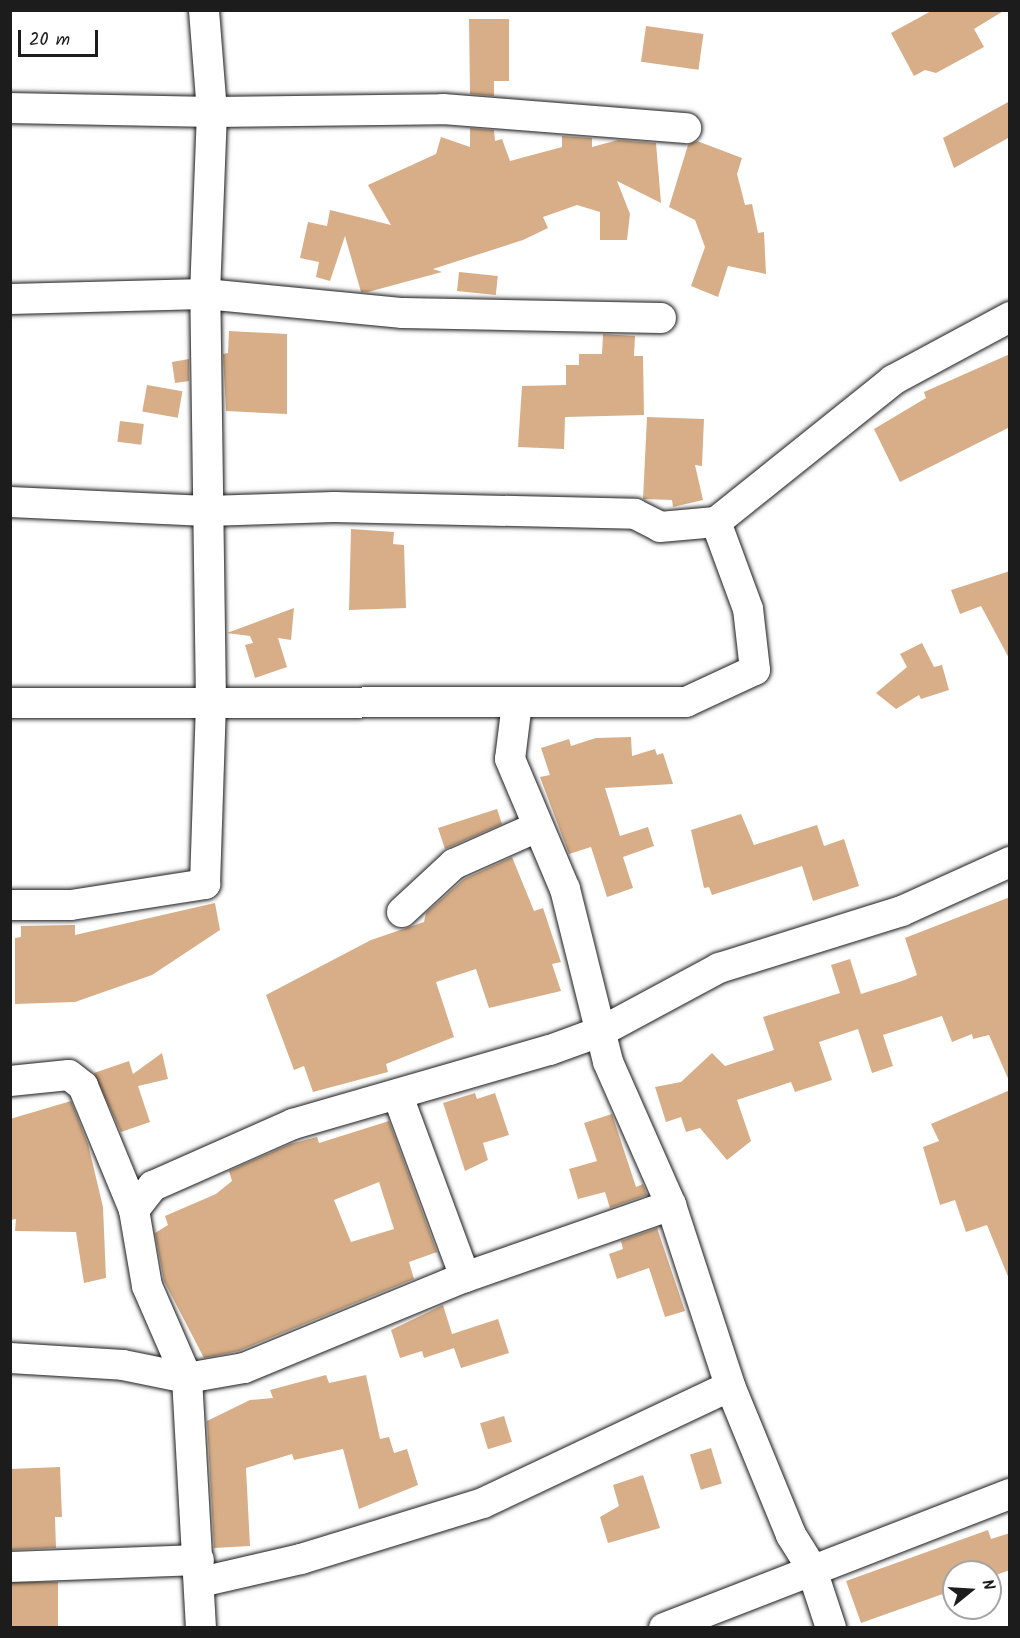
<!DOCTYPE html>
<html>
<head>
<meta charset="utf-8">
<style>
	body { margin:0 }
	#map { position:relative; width:1020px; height:1638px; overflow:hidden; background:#fff; font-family:Kalam,sans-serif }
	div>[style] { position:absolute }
	.building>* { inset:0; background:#d7ae88; transform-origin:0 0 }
	.roads { filter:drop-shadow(0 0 2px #1c1c1c) drop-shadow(0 0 2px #1c1c1c) }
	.minor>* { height:30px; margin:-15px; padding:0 15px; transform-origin:15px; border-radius:15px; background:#fff }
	span { translate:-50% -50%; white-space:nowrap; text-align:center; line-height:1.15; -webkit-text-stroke:4.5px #fff; paint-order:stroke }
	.frame { position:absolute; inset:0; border:12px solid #1c1c1c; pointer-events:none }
	.north { position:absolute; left:942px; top:1560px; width:60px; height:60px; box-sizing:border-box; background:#fff; border:2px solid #a4a4a4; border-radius:50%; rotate:72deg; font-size:16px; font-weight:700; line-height:24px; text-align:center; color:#1c1c1c }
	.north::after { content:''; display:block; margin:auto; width:21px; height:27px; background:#1c1c1c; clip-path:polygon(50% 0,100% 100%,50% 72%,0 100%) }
	.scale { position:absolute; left:18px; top:30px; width:80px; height:27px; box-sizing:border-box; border:3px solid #1c1c1c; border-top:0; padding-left:8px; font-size:18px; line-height:21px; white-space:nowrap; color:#1c1c1c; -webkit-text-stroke:4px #fff; paint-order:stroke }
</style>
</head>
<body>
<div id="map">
	<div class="building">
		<i style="clip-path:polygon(933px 10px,1005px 10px,974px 29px,984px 47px,936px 73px,925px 70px,914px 76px,891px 33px)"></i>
		<i style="clip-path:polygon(469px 19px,509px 19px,509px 81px,494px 81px,494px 96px,470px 94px)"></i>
		<i style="left:646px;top:26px;width:58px;height:36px;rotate:8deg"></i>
		<i style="clip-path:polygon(1010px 101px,1010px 137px,954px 168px,943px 138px)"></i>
		<i style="clip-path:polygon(470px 128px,494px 130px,495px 141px,502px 139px,510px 161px,562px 147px,562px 136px,592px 138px,592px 147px,618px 140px,656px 143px,661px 203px,617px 181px,630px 214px,627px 240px,600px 240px,600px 212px,577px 205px,543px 217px,548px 228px,523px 240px,433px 269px,442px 272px,368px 292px,361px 292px,345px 236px,330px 281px,316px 277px,319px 262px,300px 258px,308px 222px,327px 226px,330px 210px,391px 225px,368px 185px,436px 154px,441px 137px,470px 147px)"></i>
		<i style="clip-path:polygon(697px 141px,742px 158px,737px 174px,745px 205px,752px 204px,758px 233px,764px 232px,766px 274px,728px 266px,718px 297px,691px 286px,705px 247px,695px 220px,669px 207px,688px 145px)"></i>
		<i style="left:459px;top:272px;width:39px;height:19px;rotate:6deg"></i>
		<i style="clip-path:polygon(229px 331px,287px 334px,287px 414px,226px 411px,223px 354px,228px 353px)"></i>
		<i style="clip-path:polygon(603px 334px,635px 336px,634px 356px,643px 356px,644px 415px,565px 417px,564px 449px,518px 447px,522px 386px,566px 385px,566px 365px,579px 365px,579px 354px,602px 354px)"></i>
		<i style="clip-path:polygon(1010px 354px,1010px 427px,900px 482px,874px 429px,926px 398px,924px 392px)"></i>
		<i style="clip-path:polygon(189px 359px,189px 381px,175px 383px,172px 362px)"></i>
		<i style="left:147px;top:385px;width:36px;height:27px;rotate:10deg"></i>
		<i style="clip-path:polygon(647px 417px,704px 419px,702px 466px,695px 465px,703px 500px,673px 507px,672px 500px,643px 499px)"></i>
		<i style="left:120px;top:421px;width:24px;height:21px;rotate:7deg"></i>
		<i style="clip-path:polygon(351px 529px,394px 532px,393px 544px,404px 545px,406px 608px,349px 610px)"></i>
		<i style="clip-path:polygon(1010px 571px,1010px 660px,981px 606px,960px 614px,951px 590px)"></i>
		<i style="clip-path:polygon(294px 608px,291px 640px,278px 638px,287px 667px,255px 678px,245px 645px,253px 643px,250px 636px,227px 633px)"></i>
		<i style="clip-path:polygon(922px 643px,934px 667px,942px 665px,949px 690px,921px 699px,919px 695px,896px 709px,876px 693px,907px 667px,900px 654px)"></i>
		<i style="clip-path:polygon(631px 737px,632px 756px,655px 749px,657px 755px,663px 753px,673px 784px,605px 788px,620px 836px,648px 827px,654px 846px,623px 857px,633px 888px,607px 897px,591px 847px,569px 854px,540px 777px,550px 775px,541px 748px,569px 739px,571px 746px,596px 738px)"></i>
		<i style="clip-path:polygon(497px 809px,502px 824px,445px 849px,438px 828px)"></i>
		<i style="clip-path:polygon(741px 814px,754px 845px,817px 825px,824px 846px,844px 839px,859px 886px,813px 901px,802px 866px,712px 895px,709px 887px,704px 888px,691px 830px)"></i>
		<i style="clip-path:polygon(512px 857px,534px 911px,543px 908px,561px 962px,552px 964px,561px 991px,489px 1008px,476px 969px,436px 982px,454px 1037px,386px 1064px,388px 1072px,313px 1092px,304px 1066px,294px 1070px,266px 995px,371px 940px,424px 922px,426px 913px,464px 879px)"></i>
		<i style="clip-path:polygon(1010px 897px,1010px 1083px,989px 1035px,973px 1039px,972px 1034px,952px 1042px,942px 1016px,883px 1035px,893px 1066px,872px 1073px,858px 1029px,819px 1042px,832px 1080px,795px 1092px,791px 1082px,737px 1100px,751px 1141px,727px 1160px,700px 1128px,686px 1132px,681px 1117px,666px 1122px,655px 1087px,681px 1082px,712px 1053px,725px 1066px,774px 1050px,763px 1017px,840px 993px,831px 965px,850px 959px,861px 994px,902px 981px,917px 975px,905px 938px)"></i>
		<i style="clip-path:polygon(215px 903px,220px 930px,152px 975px,75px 1002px,15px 1004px,15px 938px,21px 937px,21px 926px,75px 925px,75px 935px)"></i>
		<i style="clip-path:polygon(162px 1053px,168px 1079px,138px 1086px,150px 1122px,121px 1132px,94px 1073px,129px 1061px,133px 1074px)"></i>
		<i style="clip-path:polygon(1010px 1090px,1010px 1279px,1009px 1279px,987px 1225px,966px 1232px,955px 1200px,940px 1205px,923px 1147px,939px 1141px,931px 1124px)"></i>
		<i style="clip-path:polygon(475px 1093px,477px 1099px,495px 1093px,509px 1135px,483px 1143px,488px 1160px,465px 1171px,443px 1103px)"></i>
		<i style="clip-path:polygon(71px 1101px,88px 1144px,103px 1207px,106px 1278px,84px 1283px,76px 1232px,15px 1231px,16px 1219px,10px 1220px,10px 1119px)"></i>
		<i style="clip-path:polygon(612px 1114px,636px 1187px,643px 1184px,647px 1195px,610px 1208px,605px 1192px,578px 1199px,569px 1169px,597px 1161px,584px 1123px)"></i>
		<i style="clip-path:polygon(evenodd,389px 1121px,437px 1252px,409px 1262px,414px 1279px,239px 1351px,204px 1358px,164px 1281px,155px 1233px,168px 1225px,165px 1216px,216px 1194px,232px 1181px,229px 1171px,290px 1144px,317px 1137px,319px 1143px,389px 1121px,379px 1182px,394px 1229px,351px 1242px,334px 1200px,379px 1182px)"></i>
		<i style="clip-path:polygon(657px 1228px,685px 1311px,665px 1317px,649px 1268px,617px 1279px,609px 1254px,623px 1249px,621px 1241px)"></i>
		<i style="clip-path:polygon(443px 1305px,452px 1334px,498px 1319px,509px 1353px,461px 1368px,454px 1348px,424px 1358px,422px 1351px,400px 1358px,391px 1330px)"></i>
		<i style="clip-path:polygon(326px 1375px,329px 1383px,366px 1375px,380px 1439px,389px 1437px,394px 1453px,407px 1449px,418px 1485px,359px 1509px,343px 1449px,294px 1460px,292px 1454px,246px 1468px,250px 1546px,214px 1548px,207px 1421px,250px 1400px,273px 1398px,270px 1390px)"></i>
		<i style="left:504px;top:1416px;width:27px;height:25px;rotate:73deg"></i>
		<i style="left:711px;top:1448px;width:37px;height:22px;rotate:73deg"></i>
		<i style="clip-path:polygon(60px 1467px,62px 1517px,55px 1517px,56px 1548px,10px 1550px,10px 1469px)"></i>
		<i style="clip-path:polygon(643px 1475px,660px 1528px,608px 1543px,600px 1517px,619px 1506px,613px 1485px)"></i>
		<i style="clip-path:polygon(988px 1530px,991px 1539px,1010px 1533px,1010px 1570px,990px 1577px,990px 1572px,954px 1572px,954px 1590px,861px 1623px,846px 1581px)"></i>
		<i style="left:58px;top:1582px;width:46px;height:48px;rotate:90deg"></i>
	</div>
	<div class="roads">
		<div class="minor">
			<i style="left:10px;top:108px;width:202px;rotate:1.1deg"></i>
			<i style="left:212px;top:112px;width:102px;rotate:-94.5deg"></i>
			<i style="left:10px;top:299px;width:195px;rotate:-1.5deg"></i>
			<i style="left:205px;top:294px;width:199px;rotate:5.5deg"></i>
			<i style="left:403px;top:313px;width:258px;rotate:1.1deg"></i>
			<i style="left:10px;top:502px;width:197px;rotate:2.6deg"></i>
			<i style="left:207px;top:511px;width:127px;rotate:-1.8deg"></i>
			<i style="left:334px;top:507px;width:301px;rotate:1.3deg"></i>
			<i style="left:635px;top:514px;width:28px;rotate:27deg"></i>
			<i style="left:660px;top:527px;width:56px;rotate:-5.1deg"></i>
			<i style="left:716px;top:522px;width:227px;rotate:-38.7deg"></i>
			<i style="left:893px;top:380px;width:133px;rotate:-28.3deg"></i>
			<i style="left:10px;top:703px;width:676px;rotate:-0.08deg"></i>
			<i style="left:686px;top:702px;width:76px;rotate:-24.9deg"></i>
			<i style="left:755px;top:670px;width:61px;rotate:-96.5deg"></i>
			<i style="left:748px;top:609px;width:93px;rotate:-110.2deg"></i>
			<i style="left:517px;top:703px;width:56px;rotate:97.1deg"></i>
			<i style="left:510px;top:759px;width:141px;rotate:67.1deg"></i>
			<i style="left:565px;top:889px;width:178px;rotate:76deg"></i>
			<i style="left:608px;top:1062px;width:156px;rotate:66.2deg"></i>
			<i style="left:671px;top:1205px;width:190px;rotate:71.9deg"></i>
			<i style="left:730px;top:1386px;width:161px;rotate:67.7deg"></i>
			<i style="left:791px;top:1535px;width:38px;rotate:58deg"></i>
			<i style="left:811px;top:1567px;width:64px;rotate:71.8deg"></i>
			<i style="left:10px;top:905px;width:61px"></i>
			<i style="left:71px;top:905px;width:136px;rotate:-8.9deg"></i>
			<i style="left:205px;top:884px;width:180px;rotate:-88.1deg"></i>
			<i style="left:211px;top:704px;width:410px;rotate:-90.8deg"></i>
			<i style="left:205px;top:294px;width:182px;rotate:-87.8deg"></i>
			<i style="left:212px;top:112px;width:231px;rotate:-0.7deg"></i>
			<i style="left:443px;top:109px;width:244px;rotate:4.5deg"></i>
			<i style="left:402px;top:912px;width:71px;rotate:-42.7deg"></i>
			<i style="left:454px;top:864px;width:91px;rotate:-24deg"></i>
			<i style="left:10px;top:1081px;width:59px;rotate:-5.8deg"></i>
			<i style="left:69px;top:1075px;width:18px;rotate:38deg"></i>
			<i style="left:83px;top:1086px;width:134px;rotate:67.6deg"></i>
			<i style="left:398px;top:1096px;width:193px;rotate:69.7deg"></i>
			<i style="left:671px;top:1205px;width:218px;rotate:160.7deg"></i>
			<i style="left:465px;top:1277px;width:239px;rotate:157.6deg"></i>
			<i style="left:244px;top:1368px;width:58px;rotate:170deg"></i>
			<i style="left:187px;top:1378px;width:100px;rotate:-113.5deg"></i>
			<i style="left:147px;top:1286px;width:77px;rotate:-99.7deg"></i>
			<i style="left:134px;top:1210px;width:31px;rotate:-52deg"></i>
			<i style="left:153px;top:1186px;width:153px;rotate:-23.9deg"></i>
			<i style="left:293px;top:1124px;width:267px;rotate:-16.1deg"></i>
			<i style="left:550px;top:1050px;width:55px;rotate:-20.1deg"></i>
			<i style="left:602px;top:1031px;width:133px;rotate:-28.3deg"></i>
			<i style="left:719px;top:968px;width:192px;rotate:-17.3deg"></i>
			<i style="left:902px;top:911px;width:119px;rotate:-24.4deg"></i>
			<i style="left:10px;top:1358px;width:113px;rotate:3.5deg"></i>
			<i style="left:123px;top:1365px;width:65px;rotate:11.5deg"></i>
			<i style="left:187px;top:1378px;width:250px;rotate:86.8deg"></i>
			<i style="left:10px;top:1567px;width:189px;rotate:-2.1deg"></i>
			<i style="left:201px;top:1582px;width:103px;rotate:-13deg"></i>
			<i style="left:301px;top:1559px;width:190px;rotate:-17.1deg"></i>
			<i style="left:483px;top:1503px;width:273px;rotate:-25.3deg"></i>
			<i style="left:664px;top:1628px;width:371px;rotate:-21.2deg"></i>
		</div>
	</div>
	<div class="frame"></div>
	<div class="north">N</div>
	<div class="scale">20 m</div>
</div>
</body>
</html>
